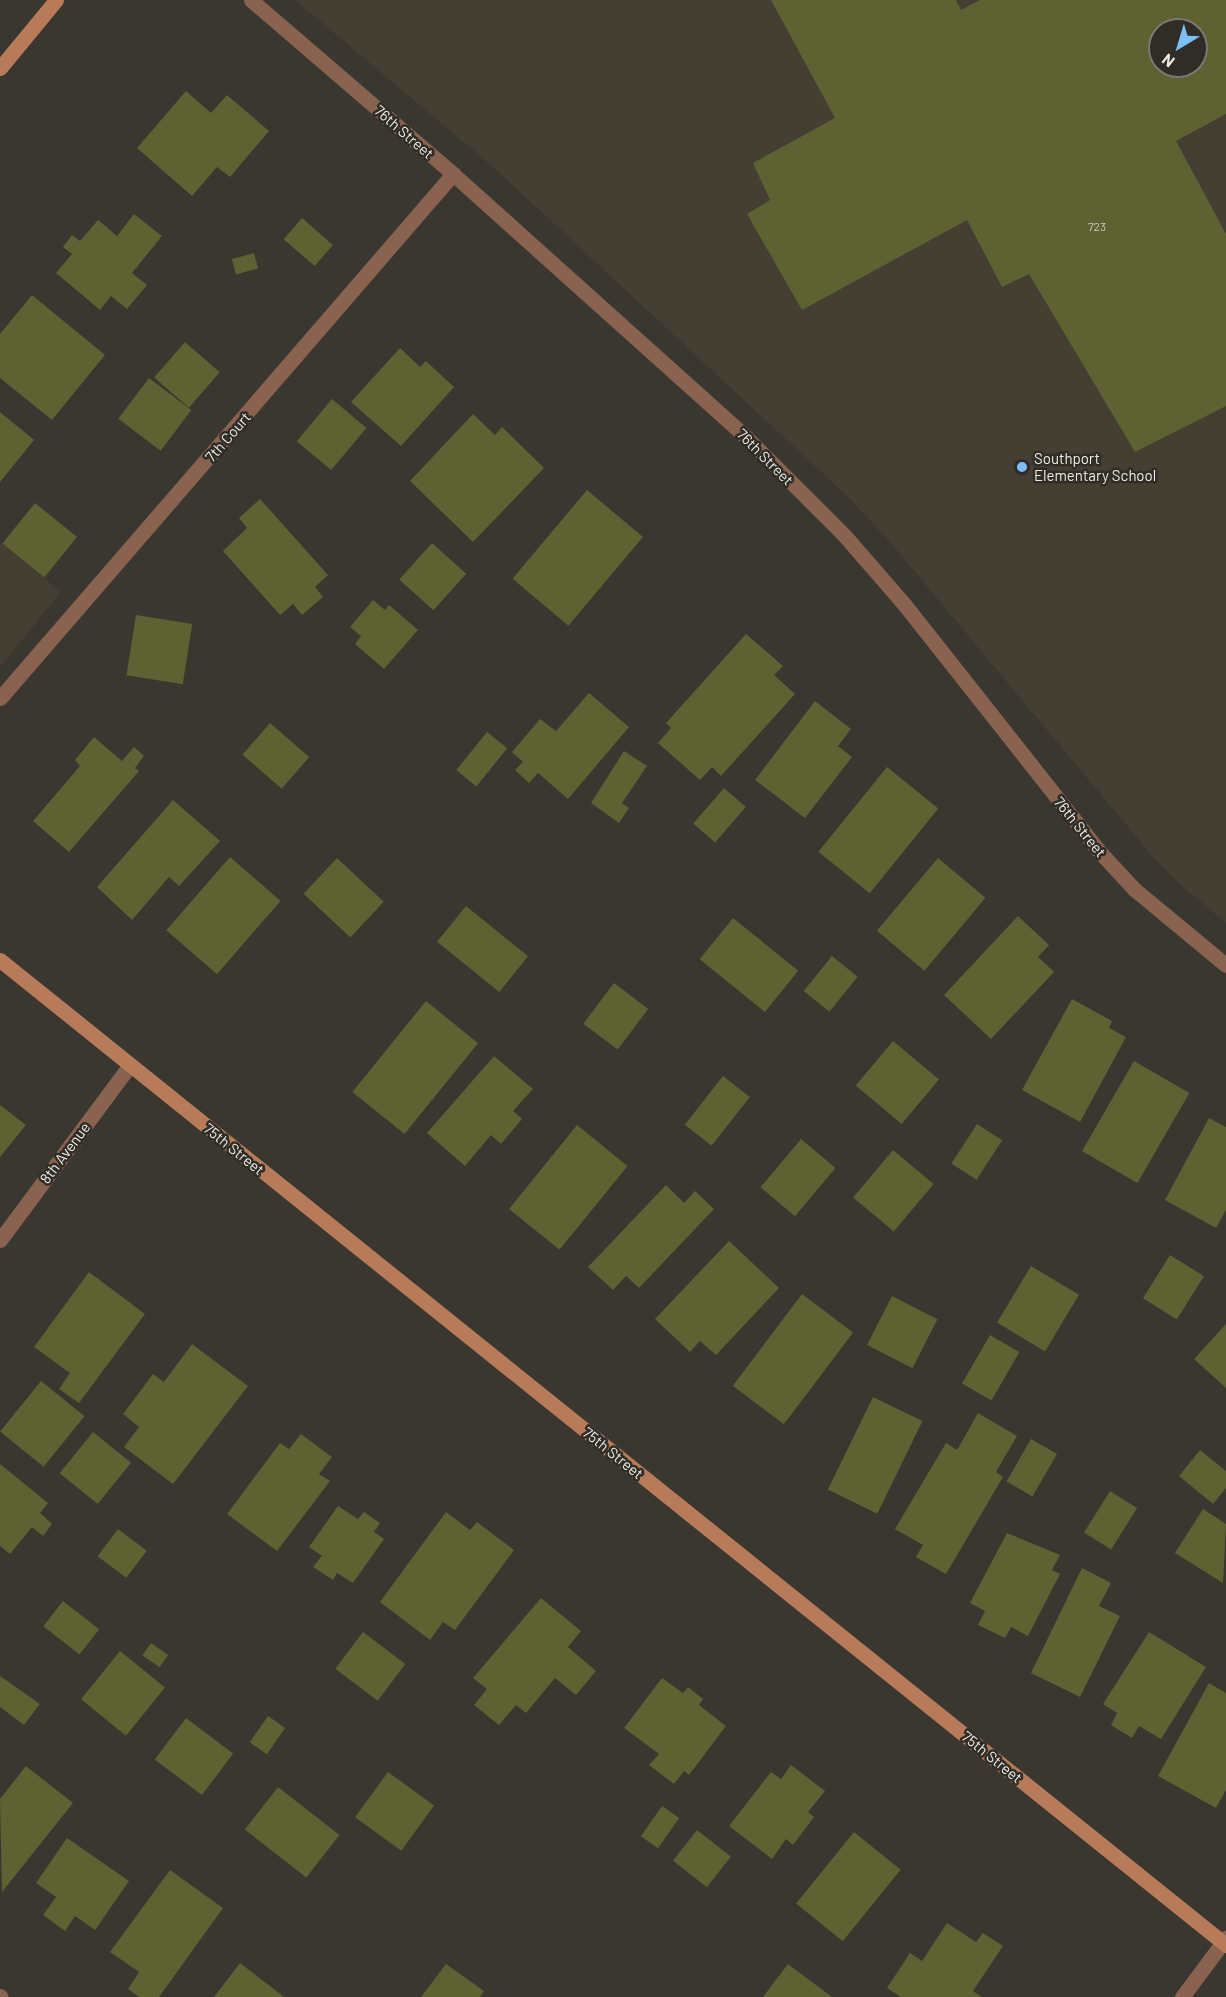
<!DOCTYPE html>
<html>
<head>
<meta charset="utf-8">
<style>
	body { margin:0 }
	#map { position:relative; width:1226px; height:1997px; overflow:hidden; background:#3a3630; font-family:Barlow,sans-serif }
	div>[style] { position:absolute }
	.built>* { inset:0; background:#453e32 }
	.building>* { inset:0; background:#5c6232; transform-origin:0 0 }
	.street>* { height:15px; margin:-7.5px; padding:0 7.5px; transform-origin:7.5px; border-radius:7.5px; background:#89634f }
	.secondary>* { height:15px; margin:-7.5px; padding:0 7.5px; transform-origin:7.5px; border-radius:7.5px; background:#b77b5a }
	.dots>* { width:16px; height:16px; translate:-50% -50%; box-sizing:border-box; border:3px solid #302c26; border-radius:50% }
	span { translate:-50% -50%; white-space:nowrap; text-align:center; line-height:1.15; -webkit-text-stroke:5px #302c26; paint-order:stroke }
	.number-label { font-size:12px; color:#cac9ba }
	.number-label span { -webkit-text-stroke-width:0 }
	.street-label { font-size:15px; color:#eeebe7 }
	.poi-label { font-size:15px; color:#eeebe7 }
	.left { translate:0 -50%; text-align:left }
	.north { position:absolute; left:1148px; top:18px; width:60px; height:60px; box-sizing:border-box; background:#302c26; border:2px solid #7c7873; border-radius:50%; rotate:218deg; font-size:16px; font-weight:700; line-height:24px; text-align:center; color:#eeebe7 }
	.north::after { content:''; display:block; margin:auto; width:21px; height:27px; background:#7abff8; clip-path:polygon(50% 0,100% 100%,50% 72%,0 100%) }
</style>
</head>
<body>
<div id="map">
	<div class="built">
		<i style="clip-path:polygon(evenodd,295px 0,1226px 0,1226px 923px,1177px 882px,1148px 851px,890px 542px,846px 495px,493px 167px,295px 0,1160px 30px,1196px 30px,1196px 66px,1160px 66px,1160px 30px)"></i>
		<i style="clip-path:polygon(0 542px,61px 592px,0 667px)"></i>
	</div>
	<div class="building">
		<i style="clip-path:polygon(evenodd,771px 0,956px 0,961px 10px,980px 0,1226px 0,1226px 114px,1176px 141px,1226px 234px,1226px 406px,1135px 452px,1029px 274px,1002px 287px,967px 220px,802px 310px,747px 214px,770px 200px,753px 163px,835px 118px,771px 0,1160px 30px,1196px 30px,1196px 66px,1160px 66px,1160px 30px)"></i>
		<i style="clip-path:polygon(186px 91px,211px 113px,227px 95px,269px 131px,230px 177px,217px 167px,192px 196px,137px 148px)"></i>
		<i style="clip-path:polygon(134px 214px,162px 236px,132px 273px,147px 285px,127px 309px,111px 296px,100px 310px,56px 273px,72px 254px,63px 247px,72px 235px,80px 241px,98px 220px,117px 236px)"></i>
		<i style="left:302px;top:218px;width:41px;height:28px;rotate:41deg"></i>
		<i style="left:254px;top:253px;width:16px;height:23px;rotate:75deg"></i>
		<i style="clip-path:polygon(32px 295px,105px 355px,52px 420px,0 378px,0 334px)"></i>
		<i style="left:185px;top:342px;width:46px;height:47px;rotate:41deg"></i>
		<i style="clip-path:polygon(400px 348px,420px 367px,426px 361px,454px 387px,401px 446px,351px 402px)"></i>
		<i style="left:149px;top:378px;width:53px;height:51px;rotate:37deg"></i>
		<i style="left:332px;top:399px;width:45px;height:55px;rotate:40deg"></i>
		<i style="clip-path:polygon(0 412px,34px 440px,0 482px)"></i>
		<i style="clip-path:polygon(473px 414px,495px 435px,502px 427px,544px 468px,473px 542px,410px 481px)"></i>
		<i style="left:587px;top:490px;width:73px;height:116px;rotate:40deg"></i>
		<i style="clip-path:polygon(260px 499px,328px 575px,315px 587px,323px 597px,302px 615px,293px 604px,280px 615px,223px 551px,247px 528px,239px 518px)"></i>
		<i style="left:35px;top:503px;width:54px;height:52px;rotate:39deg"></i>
		<i style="left:432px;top:543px;width:46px;height:49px;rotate:42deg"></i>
		<i style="clip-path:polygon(373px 600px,385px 610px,389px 605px,418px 630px,384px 669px,355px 644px,361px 636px,350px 627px)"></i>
		<i style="left:136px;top:615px;width:57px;height:61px;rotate:9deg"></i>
		<i style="clip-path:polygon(746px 634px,783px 666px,774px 675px,795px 694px,721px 776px,712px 767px,700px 780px,658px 743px,671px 728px,666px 723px)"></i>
		<i style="clip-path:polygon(589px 693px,629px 727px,568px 799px,538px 773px,529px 783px,515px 770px,523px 762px,512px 752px,540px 719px,556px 731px)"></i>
		<i style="clip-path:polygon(815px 701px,851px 729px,838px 746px,852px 757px,805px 818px,755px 780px)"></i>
		<i style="left:270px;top:723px;width:52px;height:42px;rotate:41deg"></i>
		<i style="left:487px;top:732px;width:26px;height:49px;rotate:39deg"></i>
		<i style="clip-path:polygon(94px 737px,122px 761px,134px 747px,144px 756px,135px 768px,139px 771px,69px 852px,33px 821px,80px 766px,75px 760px)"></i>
		<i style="clip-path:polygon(624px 751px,647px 766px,622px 803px,629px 808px,619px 823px,591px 803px)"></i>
		<i style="left:887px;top:767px;width:66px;height:109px;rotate:39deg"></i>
		<i style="left:724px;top:788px;width:29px;height:47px;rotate:41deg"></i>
		<i style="clip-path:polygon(173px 800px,220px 841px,179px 886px,169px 877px,132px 920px,97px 887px)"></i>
		<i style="left:230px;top:857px;width:67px;height:97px;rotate:41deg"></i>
		<i style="left:337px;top:858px;width:64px;height:49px;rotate:43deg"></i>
		<i style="left:938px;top:858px;width:62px;height:95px;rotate:40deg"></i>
		<i style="left:466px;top:906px;width:80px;height:46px;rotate:39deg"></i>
		<i style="clip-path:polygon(1018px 916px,1049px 945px,1038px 957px,1054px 972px,991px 1039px,944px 995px)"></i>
		<i style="left:733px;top:918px;width:84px;height:53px;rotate:39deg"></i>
		<i style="left:832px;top:956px;width:33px;height:45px;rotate:39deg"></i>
		<i style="left:614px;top:983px;width:43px;height:51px;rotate:37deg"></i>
		<i style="clip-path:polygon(1072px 999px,1112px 1021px,1109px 1028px,1126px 1037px,1080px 1122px,1022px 1090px)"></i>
		<i style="left:426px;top:1001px;width:67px;height:117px;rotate:39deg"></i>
		<i style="left:893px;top:1041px;width:60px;height:58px;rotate:40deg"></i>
		<i style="clip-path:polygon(494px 1056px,533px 1089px,513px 1111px,522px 1119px,501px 1144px,491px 1135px,465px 1166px,427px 1133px)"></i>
		<i style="left:1134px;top:1061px;width:64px;height:104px;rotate:30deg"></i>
		<i style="left:723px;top:1076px;width:34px;height:62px;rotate:38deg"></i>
		<i style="clip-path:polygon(0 1105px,26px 1125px,0 1157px)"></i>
		<i style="clip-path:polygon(1209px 1118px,1226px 1127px,1226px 1210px,1216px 1228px,1165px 1200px)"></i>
		<i style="left:977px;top:1124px;width:30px;height:47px;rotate:33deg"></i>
		<i style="left:577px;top:1125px;width:65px;height:108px;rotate:39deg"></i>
		<i style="left:801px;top:1139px;width:45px;height:63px;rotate:40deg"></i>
		<i style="left:893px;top:1150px;width:53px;height:62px;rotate:40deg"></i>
		<i style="clip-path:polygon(666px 1185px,684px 1203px,695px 1191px,714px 1209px,639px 1288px,626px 1276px,613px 1290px,588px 1267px)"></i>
		<i style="clip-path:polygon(729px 1241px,779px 1288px,716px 1355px,700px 1341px,690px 1352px,655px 1319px)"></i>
		<i style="left:1170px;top:1255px;width:40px;height:51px;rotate:32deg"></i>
		<i style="left:1031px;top:1266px;width:56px;height:66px;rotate:31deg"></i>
		<i style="clip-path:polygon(89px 1272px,145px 1314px,79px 1403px,59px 1389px,70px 1373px,34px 1347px)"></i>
		<i style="left:802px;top:1294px;width:64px;height:115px;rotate:37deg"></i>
		<i style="left:892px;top:1296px;width:51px;height:55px;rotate:27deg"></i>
		<i style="clip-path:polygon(1226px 1324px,1226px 1388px,1194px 1359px)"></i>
		<i style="left:990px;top:1335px;width:34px;height:56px;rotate:30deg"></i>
		<i style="clip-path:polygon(192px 1344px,248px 1386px,173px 1484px,124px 1447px,139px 1427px,123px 1414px,153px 1374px,164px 1382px)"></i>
		<i style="left:41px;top:1381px;width:56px;height:65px;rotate:39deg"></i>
		<i style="left:873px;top:1397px;width:55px;height:103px;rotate:26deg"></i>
		<i style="clip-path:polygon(978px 1413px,1017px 1436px,996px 1472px,1003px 1477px,946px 1574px,916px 1557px,923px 1545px,895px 1529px,946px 1443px,957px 1450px)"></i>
		<i style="left:93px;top:1432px;width:49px;height:53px;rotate:39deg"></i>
		<i style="clip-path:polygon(301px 1434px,332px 1457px,319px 1474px,330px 1481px,277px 1551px,227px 1514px,280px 1443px,289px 1449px)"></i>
		<i style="left:1031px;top:1439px;width:30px;height:49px;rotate:30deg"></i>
		<i style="clip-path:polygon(1200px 1450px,1226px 1471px,1226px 1488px,1213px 1504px,1179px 1476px)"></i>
		<i style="clip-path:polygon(0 1464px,48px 1503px,40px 1513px,52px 1524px,43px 1536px,32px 1527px,10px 1554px,0 1546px)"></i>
		<i style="left:1110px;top:1491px;width:32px;height:49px;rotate:32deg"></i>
		<i style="clip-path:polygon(338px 1506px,358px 1519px,364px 1512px,380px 1523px,374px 1532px,384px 1539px,353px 1583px,337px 1573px,333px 1580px,313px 1567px,322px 1556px,309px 1547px)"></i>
		<i style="clip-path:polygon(1203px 1509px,1226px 1524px,1223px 1583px,1175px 1553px)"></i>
		<i style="clip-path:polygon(446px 1512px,470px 1530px,477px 1522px,514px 1550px,455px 1630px,443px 1622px,430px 1640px,380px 1602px)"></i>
		<i style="left:118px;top:1529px;width:36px;height:34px;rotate:37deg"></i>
		<i style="clip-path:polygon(1007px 1533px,1060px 1555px,1052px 1570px,1060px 1574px,1028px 1636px,1011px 1627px,1005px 1638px,978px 1625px,985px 1611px,970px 1603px)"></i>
		<i style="clip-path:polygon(1082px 1568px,1111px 1583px,1099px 1606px,1120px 1616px,1080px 1697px,1031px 1673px)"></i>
		<i style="clip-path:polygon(541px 1598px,581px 1631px,568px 1647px,596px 1671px,576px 1695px,555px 1678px,526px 1713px,516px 1705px,499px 1725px,474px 1705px,487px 1689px,473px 1678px)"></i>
		<i style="left:63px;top:1601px;width:46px;height:32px;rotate:38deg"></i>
		<i style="left:363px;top:1632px;width:53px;height:46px;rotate:37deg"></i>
		<i style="clip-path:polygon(1149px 1632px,1206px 1667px,1161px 1739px,1139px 1726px,1132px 1738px,1111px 1725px,1117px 1713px,1103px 1704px)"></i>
		<i style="left:151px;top:1643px;width:21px;height:15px;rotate:35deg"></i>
		<i style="left:120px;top:1651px;width:58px;height:62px;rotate:39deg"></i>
		<i style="clip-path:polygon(0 1676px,40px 1704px,24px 1725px,0 1707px)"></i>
		<i style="clip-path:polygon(662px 1678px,683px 1693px,688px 1687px,703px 1699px,699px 1705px,726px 1726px,689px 1775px,684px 1771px,674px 1784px,649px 1765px,659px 1754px,624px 1728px)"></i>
		<i style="clip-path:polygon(1209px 1683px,1226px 1693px,1226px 1790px,1216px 1808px,1158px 1776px)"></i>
		<i style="left:268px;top:1716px;width:21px;height:32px;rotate:35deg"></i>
		<i style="left:186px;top:1718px;width:59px;height:52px;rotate:37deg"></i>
		<i style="clip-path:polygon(791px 1765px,825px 1791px,808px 1812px,814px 1817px,793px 1845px,786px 1839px,772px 1859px,729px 1826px,771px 1772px,781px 1779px)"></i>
		<i style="clip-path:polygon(26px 1766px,73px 1803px,2px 1892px,0 1799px)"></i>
		<i style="left:388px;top:1772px;width:57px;height:56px;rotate:36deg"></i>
		<i style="left:278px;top:1787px;width:78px;height:54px;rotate:38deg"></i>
		<i style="left:662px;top:1806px;width:21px;height:37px;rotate:35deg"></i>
		<i style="left:697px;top:1830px;width:43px;height:39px;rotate:38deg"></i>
		<i style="left:854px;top:1832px;width:60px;height:92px;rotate:39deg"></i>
		<i style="clip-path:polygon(67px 1838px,129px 1881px,95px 1930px,75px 1916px,65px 1931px,43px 1915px,56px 1897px,36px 1883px)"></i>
		<i style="clip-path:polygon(170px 1870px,223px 1908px,159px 1997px,139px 1997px,128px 1989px,139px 1972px,110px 1952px)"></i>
		<i style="clip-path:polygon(947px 1923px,976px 1942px,983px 1933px,1003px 1946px,973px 1991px,982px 1997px,901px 1997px,887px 1988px,910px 1953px,922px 1961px)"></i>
		<i style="clip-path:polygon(240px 1963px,284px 1997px,214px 1997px)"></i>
		<i style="clip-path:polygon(446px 1964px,484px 1991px,480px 1997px,421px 1997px)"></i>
		<i style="clip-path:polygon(788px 1964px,832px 1997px,763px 1997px)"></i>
	</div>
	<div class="street">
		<i style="left:251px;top:0;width:267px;rotate:40.7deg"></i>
		<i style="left:453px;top:174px;width:394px;rotate:41.9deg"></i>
		<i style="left:746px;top:437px;width:140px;rotate:45deg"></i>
		<i style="left:845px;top:536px;width:90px;rotate:49.1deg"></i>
		<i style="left:904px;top:604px;width:313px;rotate:51.7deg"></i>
		<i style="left:1098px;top:850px;width:53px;rotate:47.3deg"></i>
		<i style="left:1134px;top:889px;width:119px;rotate:39.6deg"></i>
		<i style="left:0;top:698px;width:693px;rotate:-49.16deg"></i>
		<i style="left:0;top:1240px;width:218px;rotate:-53.4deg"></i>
		<i style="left:0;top:1996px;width:1px;rotate:45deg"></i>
		<i style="left:1182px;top:1997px;width:74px;rotate:-53.3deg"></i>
	</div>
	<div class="secondary">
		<i style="left:0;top:68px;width:88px;rotate:-50.5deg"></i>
		<i style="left:0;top:960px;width:1573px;rotate:38.78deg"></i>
	</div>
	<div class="dots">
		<i style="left:1022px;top:467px;background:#7abff8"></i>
	</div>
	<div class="number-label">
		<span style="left:1097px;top:227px">723</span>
	</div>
	<div class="street-label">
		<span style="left:404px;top:132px;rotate:41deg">76th Street</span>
		<span style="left:228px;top:437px;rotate:-49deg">7th Court</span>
		<span style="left:765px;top:457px;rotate:45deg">76th Street</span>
		<span style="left:1080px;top:827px;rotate:51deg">76th Street</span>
		<span style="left:234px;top:1149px;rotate:39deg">75th Street</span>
		<span style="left:65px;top:1153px;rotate:-53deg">8th Avenue</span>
		<span style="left:613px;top:1453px;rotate:39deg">75th Street</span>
		<span style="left:992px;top:1757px;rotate:39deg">75th Street</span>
	</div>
	<div class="poi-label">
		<span class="left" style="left:1034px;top:467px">Southport<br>Elementary School</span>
	</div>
	<div class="north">N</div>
</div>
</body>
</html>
